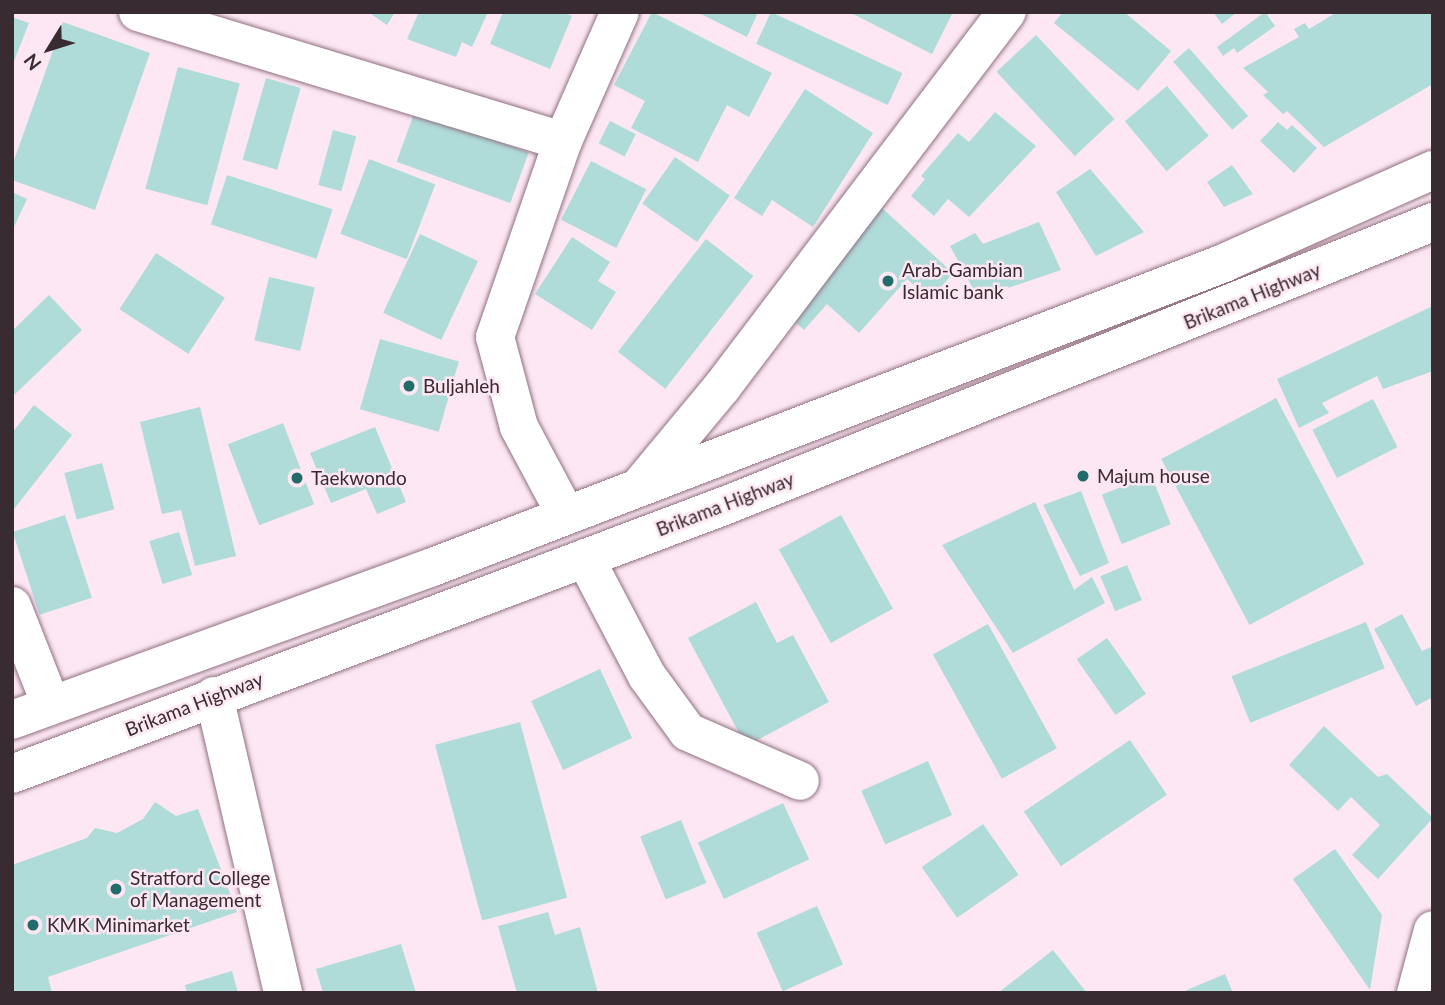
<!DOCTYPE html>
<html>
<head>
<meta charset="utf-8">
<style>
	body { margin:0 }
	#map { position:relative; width:1445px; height:1005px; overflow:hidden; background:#fde7f3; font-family:Lato,sans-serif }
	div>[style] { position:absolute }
	.building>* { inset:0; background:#afdbd9; transform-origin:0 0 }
	.roads { filter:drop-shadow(0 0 2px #907081) drop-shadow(0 0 2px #907081) }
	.minor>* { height:38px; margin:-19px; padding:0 19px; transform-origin:19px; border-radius:19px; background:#fff }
	.highway>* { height:38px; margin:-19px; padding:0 19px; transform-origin:19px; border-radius:19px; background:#fff }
	.dots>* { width:19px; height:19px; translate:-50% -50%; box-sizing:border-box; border:4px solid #fde7f3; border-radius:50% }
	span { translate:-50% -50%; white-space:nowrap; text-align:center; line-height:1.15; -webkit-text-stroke:5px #fde7f3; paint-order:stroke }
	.poi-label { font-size:19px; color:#392b32 }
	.left { translate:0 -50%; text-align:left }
	.street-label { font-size:19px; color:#392b32 }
	.frame { position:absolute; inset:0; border:14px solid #392b32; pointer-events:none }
	.north { position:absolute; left:14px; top:14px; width:70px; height:70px; -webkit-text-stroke:5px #fde7f3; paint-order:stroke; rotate:232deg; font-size:19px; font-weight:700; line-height:28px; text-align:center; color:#392b32 }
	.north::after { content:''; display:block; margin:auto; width:24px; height:32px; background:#392b32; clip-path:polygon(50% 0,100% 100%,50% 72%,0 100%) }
</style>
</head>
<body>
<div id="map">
	<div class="building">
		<i style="clip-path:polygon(368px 12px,395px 12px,387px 25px)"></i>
		<i style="clip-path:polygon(419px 12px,488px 12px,472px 47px,462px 42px,456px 57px,407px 39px)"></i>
		<i style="clip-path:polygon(503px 12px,562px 12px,572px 16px,550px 69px,490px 44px)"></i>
		<i style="clip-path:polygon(652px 12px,772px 73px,749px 117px,727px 105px,698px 162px,631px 128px,645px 101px,614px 85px)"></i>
		<i style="clip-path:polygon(697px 12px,758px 12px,747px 37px)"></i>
		<i style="left:771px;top:12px;width:145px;height:35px;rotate:25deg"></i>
		<i style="clip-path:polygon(849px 12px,953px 12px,932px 54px)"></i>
		<i style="clip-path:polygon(1063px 12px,1124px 12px,1171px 51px,1138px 91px,1054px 23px)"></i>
		<i style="clip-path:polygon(1213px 12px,1237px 12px,1222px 24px)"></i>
		<i style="clip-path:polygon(1265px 12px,1275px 26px,1237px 53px,1234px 48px,1223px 56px,1217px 47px)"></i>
		<i style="clip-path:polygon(1337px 12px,1433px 12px,1433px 84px,1324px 147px,1287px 111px,1283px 114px,1263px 95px,1268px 92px,1243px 68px,1299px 37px,1294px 29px,1305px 23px,1309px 29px)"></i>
		<i style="clip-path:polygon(12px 17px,29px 23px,12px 66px)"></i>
		<i style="clip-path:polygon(63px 22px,150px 53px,95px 210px,12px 180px,12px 166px)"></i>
		<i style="left:1036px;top:35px;width:115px;height:54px;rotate:47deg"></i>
		<i style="left:1189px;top:48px;width:90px;height:21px;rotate:49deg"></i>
		<i style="left:178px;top:67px;width:64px;height:126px;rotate:15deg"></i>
		<i style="left:266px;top:78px;width:36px;height:85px;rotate:16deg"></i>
		<i style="left:1167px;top:86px;width:65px;height:55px;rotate:50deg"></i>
		<i style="clip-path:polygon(805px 89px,873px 133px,813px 227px,772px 200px,762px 216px,734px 198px)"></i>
		<i style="left:415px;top:111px;width:121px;height:54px;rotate:20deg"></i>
		<i style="clip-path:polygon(995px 112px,1036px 146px,969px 217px,948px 199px,934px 216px,911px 196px,925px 179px,921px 176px,958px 133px,969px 142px)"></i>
		<i style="left:610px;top:121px;width:29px;height:25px;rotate:27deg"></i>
		<i style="clip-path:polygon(1278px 122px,1287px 130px,1292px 125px,1317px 148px,1294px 173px,1260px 141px)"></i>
		<i style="left:333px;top:130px;width:24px;height:57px;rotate:15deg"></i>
		<i style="left:675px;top:157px;width:67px;height:57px;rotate:35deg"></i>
		<i style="left:369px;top:159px;width:71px;height:80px;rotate:21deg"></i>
		<i style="left:591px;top:161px;width:62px;height:66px;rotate:27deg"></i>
		<i style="clip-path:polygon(1232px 165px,1253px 194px,1224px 207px,1207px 182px)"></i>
		<i style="clip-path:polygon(1090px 169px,1144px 232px,1096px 256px,1056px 192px)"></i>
		<i style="left:227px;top:175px;width:111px;height:52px;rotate:18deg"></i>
		<i style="clip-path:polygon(12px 192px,27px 199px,12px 231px)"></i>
		<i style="clip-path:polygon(882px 208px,953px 273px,930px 300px,907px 279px,859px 333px,827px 304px,804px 330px,786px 314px)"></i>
		<i style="clip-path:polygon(1039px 222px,1061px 270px,978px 298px,950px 246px,975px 233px,983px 244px)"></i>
		<i style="left:420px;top:234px;width:64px;height:87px;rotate:25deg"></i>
		<i style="clip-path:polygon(572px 237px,610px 262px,598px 281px,616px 292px,592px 330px,535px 294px)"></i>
		<i style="left:706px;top:239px;width:60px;height:143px;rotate:38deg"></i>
		<i style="left:156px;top:253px;width:82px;height:67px;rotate:33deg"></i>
		<i style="left:269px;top:277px;width:47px;height:65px;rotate:13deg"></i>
		<i style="clip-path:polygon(49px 295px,82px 330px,12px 397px,12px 331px)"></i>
		<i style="clip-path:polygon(1433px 306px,1433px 371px,1383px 389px,1377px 376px,1322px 403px,1329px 413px,1299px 428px,1277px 379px)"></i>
		<i style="left:380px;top:339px;width:82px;height:73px;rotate:16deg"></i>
		<i style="left:1276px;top:398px;width:188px;height:130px;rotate:62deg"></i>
		<i style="left:1373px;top:399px;width:54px;height:68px;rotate:63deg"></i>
		<i style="clip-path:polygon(34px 405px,72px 435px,14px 509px,12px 433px)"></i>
		<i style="clip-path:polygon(200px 407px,236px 556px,195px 566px,181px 510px,162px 514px,140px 422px)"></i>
		<i style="left:283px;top:423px;width:87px;height:59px;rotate:69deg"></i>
		<i style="clip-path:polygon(375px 427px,406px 502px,377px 514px,366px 489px,331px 503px,310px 453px)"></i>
		<i style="left:102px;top:463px;width:48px;height:39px;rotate:75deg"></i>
		<i style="left:1151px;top:475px;width:53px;height:53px;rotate:68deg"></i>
		<i style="clip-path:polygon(1081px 491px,1109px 563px,1080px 576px,1043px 505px)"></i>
		<i style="clip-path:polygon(1035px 502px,1074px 590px,1092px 577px,1105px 603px,1013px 653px,942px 545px)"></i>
		<i style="left:65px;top:515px;width:87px;height:55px;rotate:72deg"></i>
		<i style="left:841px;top:515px;width:107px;height:71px;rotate:61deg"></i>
		<i style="left:179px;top:532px;width:45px;height:31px;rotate:73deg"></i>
		<i style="left:1127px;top:565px;width:38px;height:29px;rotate:67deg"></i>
		<i style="clip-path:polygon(756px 602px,777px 643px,793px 635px,829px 702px,746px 746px,688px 638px)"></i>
		<i style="clip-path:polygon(1402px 614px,1422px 651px,1433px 646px,1433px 697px,1416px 706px,1374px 629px)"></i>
		<i style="left:1366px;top:622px;width:50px;height:145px;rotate:68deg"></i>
		<i style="left:988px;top:624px;width:142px;height:63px;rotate:61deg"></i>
		<i style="left:1107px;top:638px;width:68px;height:37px;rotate:55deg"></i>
		<i style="left:600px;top:669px;width:76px;height:76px;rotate:65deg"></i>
		<i style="left:520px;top:722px;width:182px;height:88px;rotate:75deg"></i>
		<i style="clip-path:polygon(1324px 726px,1378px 777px,1387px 774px,1433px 818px,1378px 879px,1352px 855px,1380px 825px,1351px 797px,1338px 811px,1289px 765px)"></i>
		<i style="left:1130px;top:740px;width:66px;height:128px;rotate:56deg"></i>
		<i style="left:928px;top:761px;width:59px;height:73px;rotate:66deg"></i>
		<i style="clip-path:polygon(155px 802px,176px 816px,198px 809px,237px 912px,48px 977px,52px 993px,12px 993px,12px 865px,87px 838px,95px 828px,117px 833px,143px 819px)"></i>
		<i style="left:783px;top:803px;width:62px;height:94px;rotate:65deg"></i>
		<i style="left:681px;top:820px;width:68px;height:44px;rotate:68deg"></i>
		<i style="left:983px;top:824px;width:62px;height:75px;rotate:55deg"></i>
		<i style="clip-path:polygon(1335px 849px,1382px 915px,1370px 990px,1293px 879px)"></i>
		<i style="left:817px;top:906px;width:64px;height:66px;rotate:66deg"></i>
		<i style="clip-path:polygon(548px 912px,555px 935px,580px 927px,598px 993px,517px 993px,498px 926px)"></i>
		<i style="clip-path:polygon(401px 944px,416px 993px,323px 993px,316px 969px)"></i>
		<i style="clip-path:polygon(1053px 950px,1087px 993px,998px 993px)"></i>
		<i style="clip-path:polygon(232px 971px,238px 993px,187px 993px,185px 985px)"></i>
		<i style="clip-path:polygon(1225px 974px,1233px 993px,1180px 993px)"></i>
	</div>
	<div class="roads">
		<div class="minor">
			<i style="left:138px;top:12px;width:444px;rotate:16.9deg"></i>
			<i style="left:639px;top:487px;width:130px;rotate:-50.3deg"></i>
			<i style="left:722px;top:387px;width:471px;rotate:-52.8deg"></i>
			<i style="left:566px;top:515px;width:100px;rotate:-118.1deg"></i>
			<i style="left:519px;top:427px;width:93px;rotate:-104.9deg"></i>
			<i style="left:495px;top:337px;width:207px;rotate:-70.9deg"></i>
			<i style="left:563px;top:141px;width:141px;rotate:-66.2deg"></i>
			<i style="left:585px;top:558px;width:133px;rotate:62.3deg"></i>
			<i style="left:647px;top:676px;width:69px;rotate:53.8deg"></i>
			<i style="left:688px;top:732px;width:122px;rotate:23.6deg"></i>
			<i style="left:12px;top:606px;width:106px;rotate:68.5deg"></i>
			<i style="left:214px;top:696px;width:305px;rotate:76.9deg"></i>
			<i style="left:1416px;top:993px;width:65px;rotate:-74.9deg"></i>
		</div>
		<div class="highway">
			<i style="left:12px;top:720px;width:445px;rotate:-20deg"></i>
			<i style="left:430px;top:568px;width:851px;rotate:-21.01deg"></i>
			<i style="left:1224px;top:263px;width:229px;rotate:-24deg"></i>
			<i style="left:12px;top:774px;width:761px;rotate:-20.63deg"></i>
			<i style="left:724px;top:506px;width:764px;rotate:-21.83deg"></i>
		</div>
	</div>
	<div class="dots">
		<i style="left:888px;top:281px;background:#216c6b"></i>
		<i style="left:409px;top:386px;background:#216c6b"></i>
		<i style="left:1083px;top:476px;background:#216c6b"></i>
		<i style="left:297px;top:478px;background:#216c6b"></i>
		<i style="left:116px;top:889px;background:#216c6b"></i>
		<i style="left:33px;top:925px;background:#216c6b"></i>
	</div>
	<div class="poi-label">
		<span class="left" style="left:902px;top:281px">Arab-Gambian<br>Islamic bank</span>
		<span class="left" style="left:423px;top:386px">Buljahleh</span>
		<span class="left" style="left:1097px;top:476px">Majum house</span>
		<span class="left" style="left:311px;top:478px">Taekwondo</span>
		<span class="left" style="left:130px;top:889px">Stratford College<br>of Management</span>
		<span class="left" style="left:47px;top:925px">KMK Minimarket</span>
	</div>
	<div class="street-label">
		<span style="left:1252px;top:296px;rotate:-22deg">Brikama Highway</span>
		<span style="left:725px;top:504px;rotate:-21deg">Brikama Highway</span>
		<span style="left:194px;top:704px;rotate:-21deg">Brikama Highway</span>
	</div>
	<div class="frame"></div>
	<div class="north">N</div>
</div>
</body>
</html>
